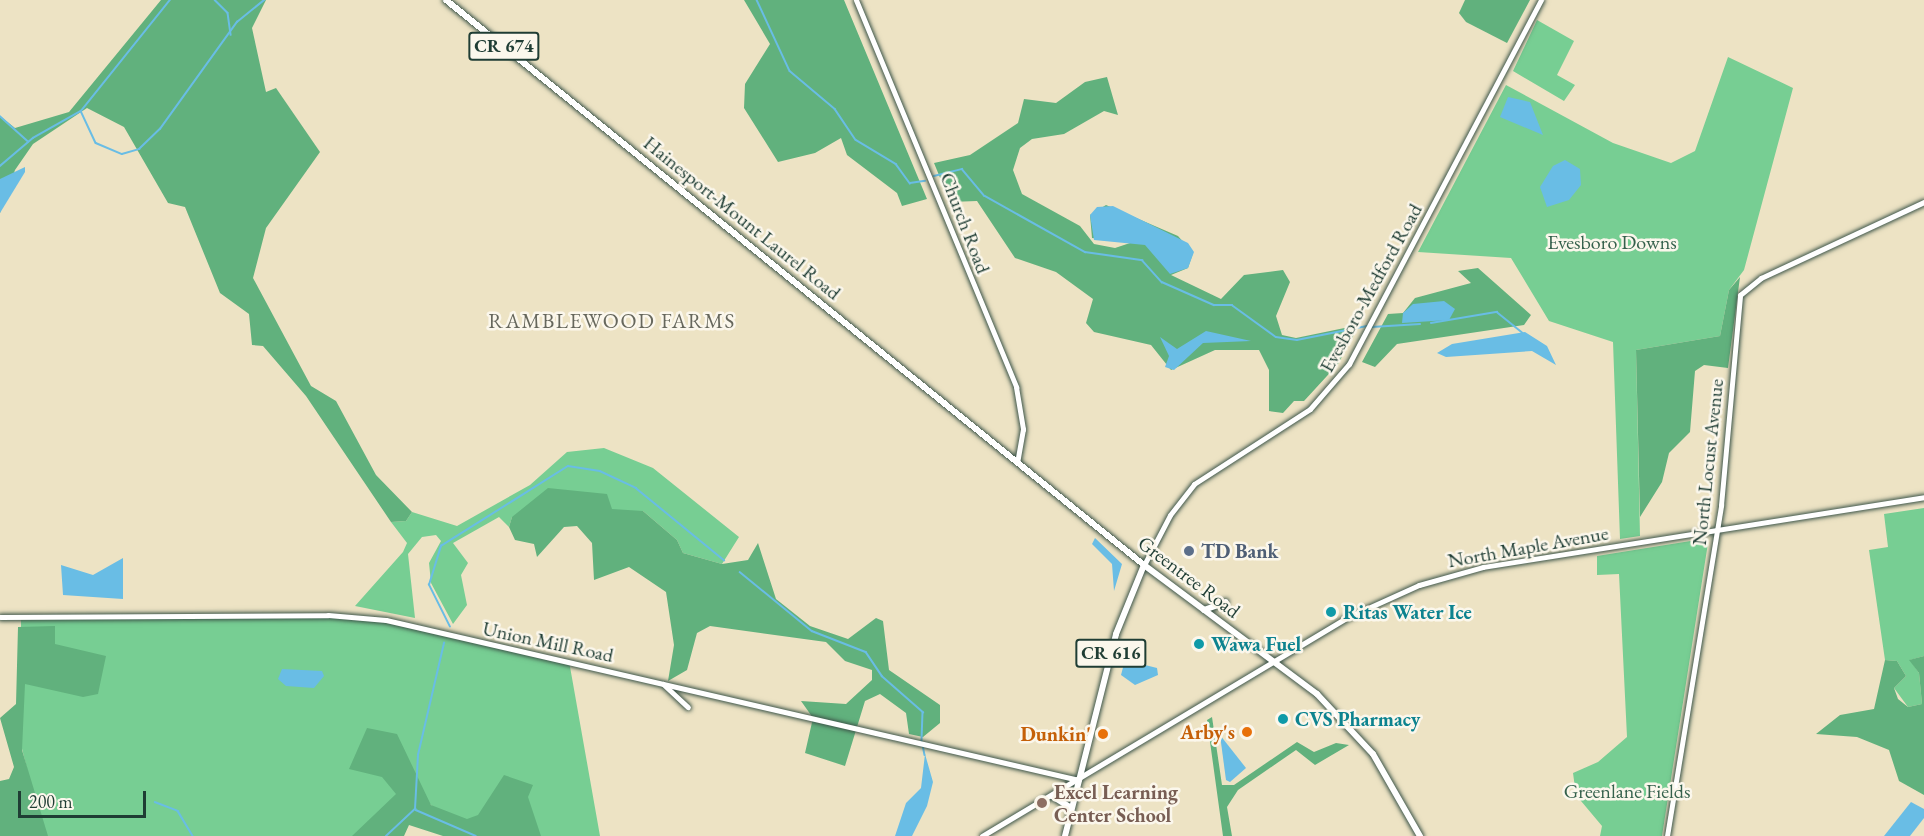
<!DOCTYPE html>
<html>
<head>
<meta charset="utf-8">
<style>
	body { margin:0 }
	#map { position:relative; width:1924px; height:836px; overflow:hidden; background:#ede3c4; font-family:"EB Garamond",serif }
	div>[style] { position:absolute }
	.green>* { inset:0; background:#77ce93 }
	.forest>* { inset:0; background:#61b17d }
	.water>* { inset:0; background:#69bde5 }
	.stream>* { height:1.5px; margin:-0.75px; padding:0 0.75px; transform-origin:0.75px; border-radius:0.75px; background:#69bde5 }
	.roads { filter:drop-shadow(0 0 2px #3e564a) drop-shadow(0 0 2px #3e564a) }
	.secondary>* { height:5px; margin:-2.5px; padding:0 2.5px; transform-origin:2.5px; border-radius:2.5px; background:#fff }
	.primary>* { height:6px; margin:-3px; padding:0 3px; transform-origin:3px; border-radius:3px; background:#fff }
	.dots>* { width:16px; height:16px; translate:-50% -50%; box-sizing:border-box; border:3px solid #fbf7ec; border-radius:50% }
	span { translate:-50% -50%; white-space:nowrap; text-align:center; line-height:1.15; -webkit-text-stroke:5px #fbf7ec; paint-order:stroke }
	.shield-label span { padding:2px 4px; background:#fbf7ec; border:2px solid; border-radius:4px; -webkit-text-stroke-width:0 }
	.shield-label { font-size:18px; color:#1f3d34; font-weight:700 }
	.street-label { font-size:20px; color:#1f3d34 }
	.park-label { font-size:20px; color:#35614c }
	.service-label { font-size:20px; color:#4e5e75; font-weight:700 }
	.left { translate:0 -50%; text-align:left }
	.culture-label { font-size:20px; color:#0d838f; font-weight:700 }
	.food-label { font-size:20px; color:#c56008; font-weight:700 }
	.right { translate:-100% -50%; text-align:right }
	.education-label { font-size:20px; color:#785e54; font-weight:700 }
	.neighbourhood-label { font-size:21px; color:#66675c; letter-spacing:1.5px }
	.scale { position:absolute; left:18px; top:791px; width:128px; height:27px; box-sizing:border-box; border:3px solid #1f3d34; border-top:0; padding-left:8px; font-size:18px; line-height:21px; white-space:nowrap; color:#1f3d34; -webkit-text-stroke:4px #fbf7ec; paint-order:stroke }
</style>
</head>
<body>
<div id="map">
	<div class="green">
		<i style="clip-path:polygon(1537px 20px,1574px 41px,1557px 75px,1575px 85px,1564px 101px,1513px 71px)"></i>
		<i style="clip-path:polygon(1728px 57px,1793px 88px,1744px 270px,1729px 290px,1720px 336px,1636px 350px,1640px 536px,1620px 539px,1613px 342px,1549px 321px,1511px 258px,1418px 252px,1506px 85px,1613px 143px,1671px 163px,1695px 151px)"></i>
		<i style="clip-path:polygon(604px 448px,653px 468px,739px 537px,722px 564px,683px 553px,677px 540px,643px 511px,512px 517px,509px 527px,499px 517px,453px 543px,468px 563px,461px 575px,467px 605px,453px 624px,431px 583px,429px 563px,441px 541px,436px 535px,422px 537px,408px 554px,415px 618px,355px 606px,403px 552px,407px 543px,391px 522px,406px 521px,412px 512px,457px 526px,530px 485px,567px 452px)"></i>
		<i style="clip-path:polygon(1924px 508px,1924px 656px,1910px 660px,1919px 673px,1922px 704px,1908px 707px,1894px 688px,1906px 676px,1897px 661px,1885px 660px,1869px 550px,1888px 547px,1884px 514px)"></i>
		<i style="clip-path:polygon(1703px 539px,1708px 543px,1662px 836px,1600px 836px,1602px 826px,1576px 795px,1573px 773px,1598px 762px,1627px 737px,1619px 574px,1597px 575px,1597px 556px)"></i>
		<i style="clip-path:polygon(352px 616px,569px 661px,600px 836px,480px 836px,448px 819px,407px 785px,369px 836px,44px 836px,21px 745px,21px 618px)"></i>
	</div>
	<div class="forest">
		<i style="clip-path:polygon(161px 0,266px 0,252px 28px,266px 92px,276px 88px,320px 152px,266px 228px,253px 278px,311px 386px,336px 401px,376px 475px,412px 512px,406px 521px,391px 522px,306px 396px,263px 346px,252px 345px,249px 314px,220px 293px,185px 207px,168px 203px,124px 127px,87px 108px,33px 144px,15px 170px,0 213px,0 116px,15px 128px,69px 112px)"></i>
		<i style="clip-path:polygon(744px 0,844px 0,927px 199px,902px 206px,897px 193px,847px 155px,841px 138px,815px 153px,778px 162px,744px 108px,745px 84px,770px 44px)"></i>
		<i style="clip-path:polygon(1465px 0,1530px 0,1507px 43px,1466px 22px,1459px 13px)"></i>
		<i style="clip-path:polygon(1107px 77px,1118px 115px,1104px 111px,1064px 134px,1032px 139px,1020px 148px,1013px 170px,1022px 194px,1080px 226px,1094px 244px,1115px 248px,1133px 242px,1092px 238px,1090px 215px,1106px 205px,1178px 236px,1193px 253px,1188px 268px,1171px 275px,1221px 299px,1244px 275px,1283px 270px,1290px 282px,1276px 316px,1282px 335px,1296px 338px,1359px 325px,1338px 364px,1304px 401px,1294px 401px,1283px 413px,1269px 411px,1269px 370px,1259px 350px,1215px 350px,1171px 370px,1151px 345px,1094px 332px,1086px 323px,1093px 299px,1056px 272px,1015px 258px,977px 201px,950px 202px,934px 163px,970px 155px,1018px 123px,1024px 99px,1056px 103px,1085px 82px)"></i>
		<i style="clip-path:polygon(1478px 268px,1531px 315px,1524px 325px,1397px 344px,1375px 367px,1362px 362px,1388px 314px,1403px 313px,1415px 298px,1471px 283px,1458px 271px)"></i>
		<i style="clip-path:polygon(1740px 277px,1728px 368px,1704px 365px,1695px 371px,1690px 432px,1669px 453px,1662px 482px,1640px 517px,1636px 350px,1720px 336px,1729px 290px)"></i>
		<i style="clip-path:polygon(548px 488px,607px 494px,612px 509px,643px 511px,677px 540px,683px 553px,722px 564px,748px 560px,758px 543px,776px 599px,810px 626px,848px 639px,876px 618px,883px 621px,889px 670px,940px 705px,940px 723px,923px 737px,909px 734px,906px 713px,880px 694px,865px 701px,845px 766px,805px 753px,813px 718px,801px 701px,846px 704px,872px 680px,872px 670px,845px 661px,826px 642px,710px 626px,697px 633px,687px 670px,668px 681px,674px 645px,666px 592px,629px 567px,594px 580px,592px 543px,577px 526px,564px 527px,537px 557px,534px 544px,515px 540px,509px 527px,512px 517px)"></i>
		<i style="clip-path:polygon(55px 626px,55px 644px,106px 656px,98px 694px,83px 697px,25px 684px,22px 750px,48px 836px,0 836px,0 781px,9px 779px,14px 767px,0 718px,16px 704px,18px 627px)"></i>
		<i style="clip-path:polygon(1924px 656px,1924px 795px,1899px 781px,1889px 750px,1857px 737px,1816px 734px,1840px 715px,1874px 709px,1885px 660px,1897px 661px,1906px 676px,1894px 688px,1898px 699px,1908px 707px,1922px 704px,1919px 673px,1909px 660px)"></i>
		<i style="clip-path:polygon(1212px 717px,1222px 785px,1234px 785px,1297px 742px,1314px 752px,1336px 743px,1349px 745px,1315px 765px,1296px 750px,1238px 790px,1227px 807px,1232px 836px,1223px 836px,1207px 720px)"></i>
		<i style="clip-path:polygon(367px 728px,397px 734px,431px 805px,467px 819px,478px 815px,504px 775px,533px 785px,528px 797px,541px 836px,443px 836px,409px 825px,404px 836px,352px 836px,396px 794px,382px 777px,349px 769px)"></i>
	</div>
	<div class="water">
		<i style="clip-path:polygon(1508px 97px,1530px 102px,1543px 135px,1500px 117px)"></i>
		<i style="clip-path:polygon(1565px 160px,1580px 169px,1581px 185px,1569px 200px,1547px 207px,1540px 187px,1553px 166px)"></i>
		<i style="clip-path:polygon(25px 167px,25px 172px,0 213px,0 179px)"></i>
		<i style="clip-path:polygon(1113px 206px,1188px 243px,1194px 252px,1188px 268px,1170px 274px,1145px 245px,1094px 240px,1090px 215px,1097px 207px)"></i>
		<i style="clip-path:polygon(1444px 301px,1455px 309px,1449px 320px,1402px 323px,1403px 313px,1413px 304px)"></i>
		<i style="clip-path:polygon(1206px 331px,1251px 341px,1203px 343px,1174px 370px,1165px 367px,1169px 356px,1160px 337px,1177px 349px)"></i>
		<i style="clip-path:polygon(1525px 332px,1547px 346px,1556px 365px,1532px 351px,1446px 357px,1437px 353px,1452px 344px)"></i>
		<i style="clip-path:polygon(1095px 538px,1122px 564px,1114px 591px,1112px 564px,1092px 544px)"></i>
		<i style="clip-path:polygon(123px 558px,123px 599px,63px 595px,61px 565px,93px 575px)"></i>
		<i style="clip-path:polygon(1125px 660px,1157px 668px,1158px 675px,1135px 685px,1121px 675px)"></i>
		<i style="clip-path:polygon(282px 669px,322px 671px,324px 676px,314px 688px,286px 686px,278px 679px)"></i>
		<i style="clip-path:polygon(1220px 735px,1246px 768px,1230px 782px,1226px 780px)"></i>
		<i style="clip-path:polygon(925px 754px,933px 782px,927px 806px,912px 836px,895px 836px,906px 803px,921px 788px)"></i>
		<i style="clip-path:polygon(1911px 802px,1924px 809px,1924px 818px,1910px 836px,1884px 836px)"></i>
	</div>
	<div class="stream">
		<i style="left:215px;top:0;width:18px;rotate:45deg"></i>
		<i style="left:228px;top:13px;width:22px;rotate:82deg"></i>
		<i style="left:757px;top:0;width:78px;rotate:65.1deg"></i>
		<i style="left:790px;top:71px;width:59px;rotate:40.2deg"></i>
		<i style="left:835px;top:109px;width:37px;rotate:56deg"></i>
		<i style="left:856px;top:140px;width:47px;rotate:31deg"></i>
		<i style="left:896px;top:164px;width:24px;rotate:54deg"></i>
		<i style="left:910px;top:183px;width:15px;rotate:-8deg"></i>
		<i style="left:81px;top:111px;width:35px;rotate:65deg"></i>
		<i style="left:96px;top:143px;width:28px;rotate:23deg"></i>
		<i style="left:122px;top:154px;width:18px;rotate:-16deg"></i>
		<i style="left:139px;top:149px;width:29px;rotate:-44deg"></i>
		<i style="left:160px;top:129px;width:132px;rotate:-54.3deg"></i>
		<i style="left:237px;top:22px;width:35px;rotate:-39deg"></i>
		<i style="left:0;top:116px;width:38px;rotate:42deg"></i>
		<i style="left:0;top:166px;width:43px;rotate:-40.3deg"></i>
		<i style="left:33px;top:138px;width:55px;rotate:-29.4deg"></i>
		<i style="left:81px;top:111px;width:142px;rotate:-51.3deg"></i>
		<i style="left:934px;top:176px;width:29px;rotate:-14deg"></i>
		<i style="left:962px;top:169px;width:35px;rotate:50deg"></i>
		<i style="left:985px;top:196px;width:115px;rotate:29.2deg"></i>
		<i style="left:1085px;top:252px;width:58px;rotate:8deg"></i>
		<i style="left:1142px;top:260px;width:30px;rotate:48deg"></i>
		<i style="left:1162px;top:282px;width:57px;rotate:23.9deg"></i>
		<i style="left:1214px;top:305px;width:18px"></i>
		<i style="left:1232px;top:305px;width:54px;rotate:36deg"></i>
		<i style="left:1276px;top:337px;width:21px;rotate:8deg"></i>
		<i style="left:1297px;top:340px;width:71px;rotate:-11.3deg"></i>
		<i style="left:1431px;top:323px;width:67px;rotate:-9.5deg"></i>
		<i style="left:1497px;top:312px;width:35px;rotate:39deg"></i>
		<i style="left:1372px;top:327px;width:48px;rotate:-3.6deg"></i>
		<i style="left:740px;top:572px;width:93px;rotate:39.3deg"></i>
		<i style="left:812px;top:631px;width:58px;rotate:21.3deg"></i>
		<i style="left:866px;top:652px;width:29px;rotate:56deg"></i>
		<i style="left:882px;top:676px;width:55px;rotate:41.3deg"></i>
		<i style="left:923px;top:712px;width:29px;rotate:92deg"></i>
		<i style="left:450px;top:627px;width:47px;rotate:-116.6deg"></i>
		<i style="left:429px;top:585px;width:41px;rotate:-72.9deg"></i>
		<i style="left:441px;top:546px;width:150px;rotate:-32.2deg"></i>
		<i style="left:568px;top:466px;width:32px;rotate:9deg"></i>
		<i style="left:600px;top:471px;width:40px;rotate:25deg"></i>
		<i style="left:636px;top:488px;width:114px;rotate:39.3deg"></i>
		<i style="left:923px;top:745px;width:10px;rotate:79deg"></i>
		<i style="left:155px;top:802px;width:25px;rotate:21deg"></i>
		<i style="left:178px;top:811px;width:29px;rotate:59deg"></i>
		<i style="left:416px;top:810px;width:65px;rotate:23.4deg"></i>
		<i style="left:386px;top:836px;width:40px;rotate:-43deg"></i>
		<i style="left:415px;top:809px;width:54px;rotate:-86.8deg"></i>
		<i style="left:418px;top:755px;width:115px;rotate:-76.9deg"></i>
	</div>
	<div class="roads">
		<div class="secondary">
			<i style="left:856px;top:0;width:419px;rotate:67.5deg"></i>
			<i style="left:1016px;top:387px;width:43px;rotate:80.5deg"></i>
			<i style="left:1023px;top:429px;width:34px;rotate:100deg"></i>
			<i style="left:1144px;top:565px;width:56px;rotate:-62.5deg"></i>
			<i style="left:1170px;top:515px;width:39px;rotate:-52deg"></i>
			<i style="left:1194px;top:484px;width:138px;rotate:-32.9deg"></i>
			<i style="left:1310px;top:409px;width:60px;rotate:-49.1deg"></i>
			<i style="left:1349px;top:364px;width:412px;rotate:-62.2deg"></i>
			<i style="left:0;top:617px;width:328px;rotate:-0.3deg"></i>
			<i style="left:328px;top:615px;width:58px;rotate:4.9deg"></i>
			<i style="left:386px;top:620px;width:711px;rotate:13deg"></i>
			<i style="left:663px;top:684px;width:34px;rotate:43deg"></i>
			<i style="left:982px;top:836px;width:424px;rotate:-30.9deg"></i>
			<i style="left:1346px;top:618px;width:80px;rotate:-24.3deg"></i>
			<i style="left:1419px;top:585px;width:66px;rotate:-15.7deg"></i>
			<i style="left:1483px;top:567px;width:447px;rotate:-9deg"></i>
			<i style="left:1667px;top:836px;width:335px;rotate:-80.7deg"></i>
			<i style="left:1721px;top:505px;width:211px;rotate:-84.8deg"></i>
			<i style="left:1740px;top:295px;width:27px;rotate:-39deg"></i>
			<i style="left:1761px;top:278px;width:180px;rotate:-25deg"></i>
		</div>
		<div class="primary">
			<i style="left:446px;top:0;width:898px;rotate:38.99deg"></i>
			<i style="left:1144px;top:565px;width:216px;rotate:36.7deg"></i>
			<i style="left:1317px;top:694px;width:82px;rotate:47deg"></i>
			<i style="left:1373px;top:754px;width:95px;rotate:60.2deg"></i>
			<i style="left:1204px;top:610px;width:23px;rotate:-20deg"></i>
			<i style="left:1052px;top:796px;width:22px;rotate:32deg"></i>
			<i style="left:1065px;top:836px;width:208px;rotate:-75.8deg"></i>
			<i style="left:1116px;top:634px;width:74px;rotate:-67.9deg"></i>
		</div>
	</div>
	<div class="dots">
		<i style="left:1189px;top:551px;background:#5c6f8a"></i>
		<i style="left:1331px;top:612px;background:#0f9aa8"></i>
		<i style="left:1199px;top:644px;background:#0f9aa8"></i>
		<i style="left:1283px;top:719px;background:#0f9aa8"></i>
		<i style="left:1247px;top:732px;background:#e8710a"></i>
		<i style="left:1103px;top:734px;background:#e8710a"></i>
		<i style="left:1042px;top:803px;background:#8d6e63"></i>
	</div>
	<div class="shield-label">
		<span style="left:504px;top:46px">CR 674</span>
		<span style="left:1111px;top:653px">CR 616</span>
	</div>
	<div class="street-label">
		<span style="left:742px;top:218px;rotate:39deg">Hainesport-Mount Laurel Road</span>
		<span style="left:965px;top:223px;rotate:69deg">Church Road</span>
		<span style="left:1371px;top:288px;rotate:-61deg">Evesboro-Medford Road</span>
		<span style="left:1708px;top:462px;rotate:-84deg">North Locust Avenue</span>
		<span style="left:1528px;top:547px;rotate:-10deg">North Maple Avenue</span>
		<span style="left:1189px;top:577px;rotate:37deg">Greentree Road</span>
		<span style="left:548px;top:642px;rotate:12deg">Union Mill Road</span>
	</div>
	<div class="park-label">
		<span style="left:1612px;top:242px">Evesboro Downs</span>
		<span style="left:1627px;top:791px">Greenlane Fields</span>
	</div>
	<div class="service-label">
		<span class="left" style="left:1201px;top:551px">TD Bank</span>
	</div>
	<div class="culture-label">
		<span class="left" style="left:1343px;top:612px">Ritas Water Ice</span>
		<span class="left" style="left:1211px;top:644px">Wawa Fuel</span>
		<span class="left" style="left:1295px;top:719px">CVS Pharmacy</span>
	</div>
	<div class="food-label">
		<span class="right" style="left:1235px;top:732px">Arby's</span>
		<span class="right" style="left:1091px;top:734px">Dunkin'</span>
	</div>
	<div class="education-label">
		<span class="left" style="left:1054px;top:804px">Excel Learning<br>Center School</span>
	</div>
	<div class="neighbourhood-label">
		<span style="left:612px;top:321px">RAMBLEWOOD FARMS</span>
	</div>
	<div class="scale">200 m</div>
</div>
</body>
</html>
